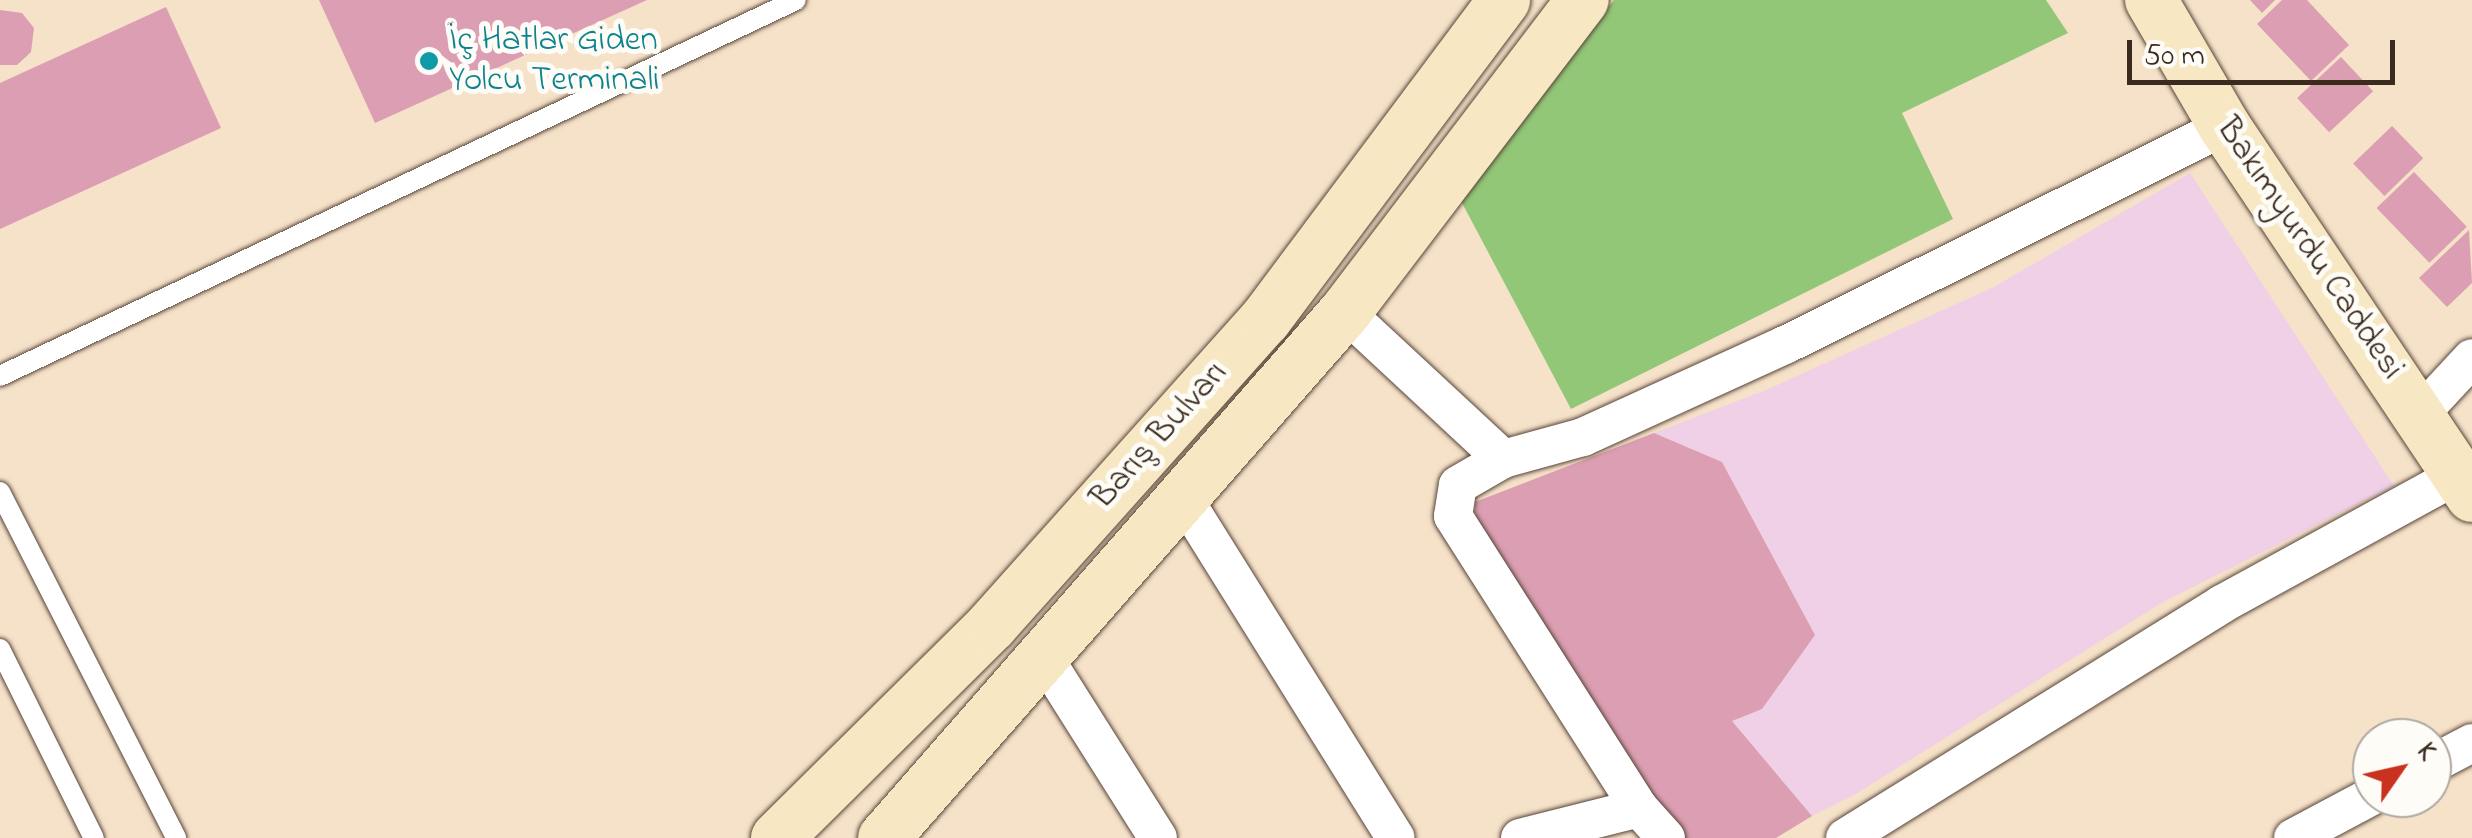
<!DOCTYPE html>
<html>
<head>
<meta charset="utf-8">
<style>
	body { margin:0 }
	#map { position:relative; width:2472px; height:838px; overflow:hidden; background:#f6e1c9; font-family:"Indie Flower",sans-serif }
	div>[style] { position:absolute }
	.built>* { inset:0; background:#efd0e6 }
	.green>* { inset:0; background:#92c778 }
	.building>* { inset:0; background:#dc9eb2; transform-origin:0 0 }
	.roads { filter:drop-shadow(0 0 2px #574538) drop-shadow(0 0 2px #574538) }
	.lane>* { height:20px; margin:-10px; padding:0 10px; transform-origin:10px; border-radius:10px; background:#fff }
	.street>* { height:38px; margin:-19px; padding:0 19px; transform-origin:19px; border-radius:19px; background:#fff }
	.secondary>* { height:52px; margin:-26px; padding:0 26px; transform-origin:26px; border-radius:26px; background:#f7e8c3 }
	.dots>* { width:28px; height:28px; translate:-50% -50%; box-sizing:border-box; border:5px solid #fdfcf7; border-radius:50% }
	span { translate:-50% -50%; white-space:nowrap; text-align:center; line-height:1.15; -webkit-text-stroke:10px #fdfcf7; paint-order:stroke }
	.culture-label { font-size:35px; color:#0d838f }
	.left { translate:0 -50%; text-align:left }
	.street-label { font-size:35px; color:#3b2a1e }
	.north { position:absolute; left:2352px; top:718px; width:100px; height:100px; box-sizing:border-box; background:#fdfcf7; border:2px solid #afa8a0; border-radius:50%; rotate:56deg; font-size:28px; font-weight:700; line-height:40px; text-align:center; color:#3b2a1e }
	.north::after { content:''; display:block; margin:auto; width:35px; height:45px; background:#c8321e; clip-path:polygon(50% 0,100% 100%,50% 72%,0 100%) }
	.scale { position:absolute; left:2127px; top:40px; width:268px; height:45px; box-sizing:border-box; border:5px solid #3b2a1e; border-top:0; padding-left:12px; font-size:30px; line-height:35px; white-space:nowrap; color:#3b2a1e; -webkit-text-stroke:8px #fdfcf7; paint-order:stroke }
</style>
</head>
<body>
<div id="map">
	<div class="built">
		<i style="clip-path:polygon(2190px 173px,2394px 486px,2163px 602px,1854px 795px,1812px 816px,1732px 721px,1815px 635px,1722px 462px,1654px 433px,1766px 390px,1994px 287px)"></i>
	</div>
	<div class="green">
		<i style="clip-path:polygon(1614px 0,2046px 0,2068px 33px,1902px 113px,1953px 219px,1571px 409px,1460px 199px)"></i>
	</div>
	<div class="building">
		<i style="clip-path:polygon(319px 0,647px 0,375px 123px)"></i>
		<i style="clip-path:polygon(2250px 0,2275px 0,2262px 13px)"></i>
		<i style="clip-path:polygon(2282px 0,2307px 0,2349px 45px,2311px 81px,2257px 24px)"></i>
		<i style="clip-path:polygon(166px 7px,221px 128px,0 229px,0 83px)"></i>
		<i style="clip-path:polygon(0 10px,22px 13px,34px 28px,31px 52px,17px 65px,0 65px)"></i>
		<i style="left:2341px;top:57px;width:47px;height:60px;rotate:47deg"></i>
		<i style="left:2392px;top:126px;width:45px;height:54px;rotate:46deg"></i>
		<i style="left:2414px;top:172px;width:76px;height:52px;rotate:46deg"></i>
		<i style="clip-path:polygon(2469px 230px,2472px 283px,2447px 307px,2419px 278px)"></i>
		<i style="clip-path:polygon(1654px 433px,1722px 462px,1815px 635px,1762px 709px,1732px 721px,1812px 816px,1776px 838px,1683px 838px,1638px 786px,1476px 535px,1475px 502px)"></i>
	</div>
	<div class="roads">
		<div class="lane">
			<i style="left:0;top:376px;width:880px;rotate:-25.28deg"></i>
			<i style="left:0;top:492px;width:388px;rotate:63deg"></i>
			<i style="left:0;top:649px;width:211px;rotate:63.6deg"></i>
		</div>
		<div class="street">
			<i style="left:1345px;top:312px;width:216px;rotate:42.9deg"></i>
			<i style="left:2420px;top:414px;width:76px;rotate:-47.1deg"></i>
			<i style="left:1182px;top:496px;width:403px;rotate:58deg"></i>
			<i style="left:1043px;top:656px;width:215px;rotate:57.7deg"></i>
			<i style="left:2432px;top:764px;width:45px;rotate:-27.7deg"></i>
			<i style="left:1520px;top:838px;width:123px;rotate:-14.1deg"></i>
			<i style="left:1666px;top:838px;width:40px;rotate:-132deg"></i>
			<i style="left:1639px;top:808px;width:346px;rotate:-122.5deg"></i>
			<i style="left:1453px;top:516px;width:31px;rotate:-81deg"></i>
			<i style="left:1458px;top:485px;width:52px;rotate:-30deg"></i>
			<i style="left:1503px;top:459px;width:83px;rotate:-15.4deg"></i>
			<i style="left:1583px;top:437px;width:222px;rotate:-24.5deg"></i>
			<i style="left:1785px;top:345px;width:491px;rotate:-26.4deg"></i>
			<i style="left:1845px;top:838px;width:444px;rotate:-31.8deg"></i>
			<i style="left:2222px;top:604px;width:269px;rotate:-28.7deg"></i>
			<i style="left:2293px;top:838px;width:89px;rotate:-28deg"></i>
		</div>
		<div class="secondary">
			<i style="left:2151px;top:0;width:147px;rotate:59.8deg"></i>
			<i style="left:2225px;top:127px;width:444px;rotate:56.2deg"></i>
			<i style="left:777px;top:838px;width:303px;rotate:-44.7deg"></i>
			<i style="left:992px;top:625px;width:409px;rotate:-48.2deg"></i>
			<i style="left:1265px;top:320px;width:399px;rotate:-53.2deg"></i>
			<i style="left:884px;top:838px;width:699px;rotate:-48.77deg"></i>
			<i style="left:1345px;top:312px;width:392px;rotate:-52.7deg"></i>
		</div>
	</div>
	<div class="dots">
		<i style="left:429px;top:61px;background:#0f9aa8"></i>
	</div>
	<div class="culture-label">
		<span class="left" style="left:449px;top:61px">İç Hatlar Giden<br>Yolcu Terminali</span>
	</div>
	<div class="street-label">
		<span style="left:2309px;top:249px;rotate:56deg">Bakımyurdu Caddesi</span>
		<span style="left:1160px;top:436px;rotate:-48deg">Barış Bulvarı</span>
	</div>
	<div class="north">K</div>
	<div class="scale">50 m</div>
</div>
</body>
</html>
